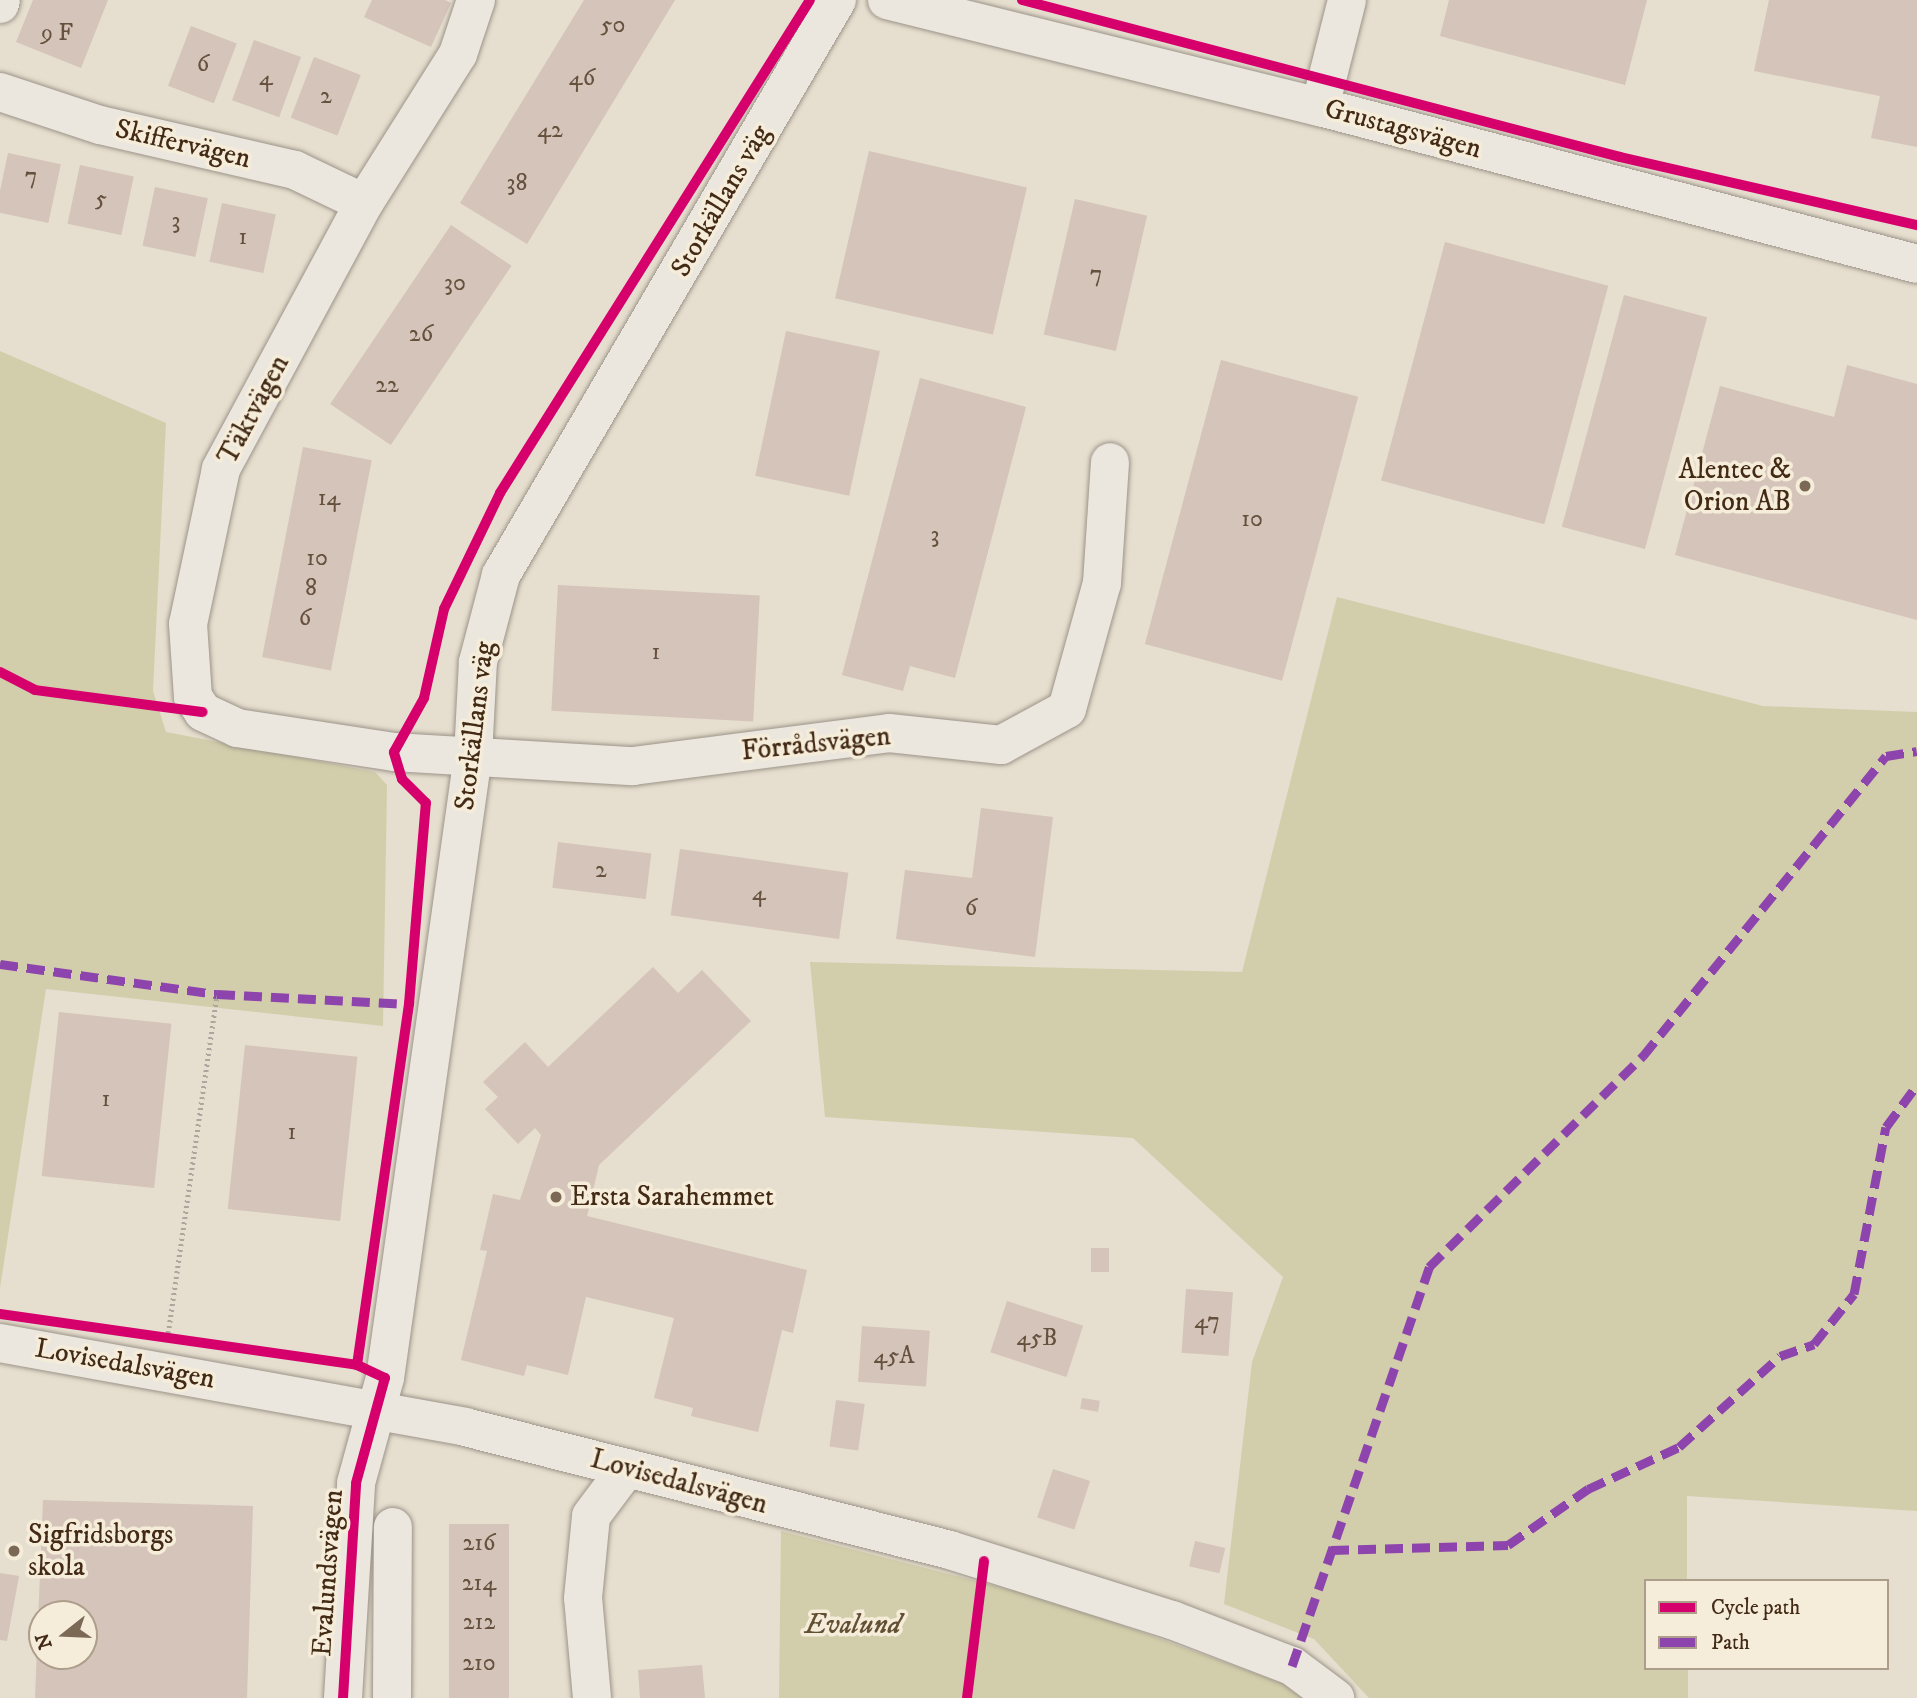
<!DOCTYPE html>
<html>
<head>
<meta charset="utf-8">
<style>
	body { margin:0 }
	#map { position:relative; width:1917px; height:1698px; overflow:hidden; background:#e6dece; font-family:"IM FELL DW Pica",serif }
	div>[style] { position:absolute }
	.green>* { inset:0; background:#d2ceab }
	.building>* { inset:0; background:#d4c4b9; transform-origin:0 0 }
	.path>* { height:4.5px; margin-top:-2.25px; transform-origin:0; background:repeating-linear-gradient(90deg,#aca79e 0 2px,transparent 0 5.5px) }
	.roads { filter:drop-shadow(0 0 2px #9c9489) drop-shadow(0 0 2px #9c9489) }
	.minor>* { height:38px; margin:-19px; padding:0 19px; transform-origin:19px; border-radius:19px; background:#ebe7df }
	.quiet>* { height:9px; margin-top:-4.5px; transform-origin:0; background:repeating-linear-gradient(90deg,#8e44ad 0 18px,transparent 0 27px) }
	.cycleway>* { height:10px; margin:-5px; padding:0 5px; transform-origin:5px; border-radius:5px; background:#d6006c }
	.dots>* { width:19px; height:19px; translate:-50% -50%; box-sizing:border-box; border:4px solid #f5ecd9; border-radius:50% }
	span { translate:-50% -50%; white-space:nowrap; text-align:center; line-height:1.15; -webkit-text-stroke:7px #f5ecd9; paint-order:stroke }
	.number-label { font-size:24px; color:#66503e }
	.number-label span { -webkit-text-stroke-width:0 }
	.street-label { font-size:28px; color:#422a15 }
	.poi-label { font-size:28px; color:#422a15 }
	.right { translate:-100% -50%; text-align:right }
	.left { translate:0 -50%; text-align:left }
	.park-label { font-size:28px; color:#625034; font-style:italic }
	.legend { position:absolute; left:1644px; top:1579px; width:245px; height:91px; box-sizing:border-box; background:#f5ecd9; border:2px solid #ad9e8b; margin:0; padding:9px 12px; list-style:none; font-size:21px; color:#422a15 }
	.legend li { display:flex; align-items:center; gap:14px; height:35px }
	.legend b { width:35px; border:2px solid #ad9e8b }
	.north { position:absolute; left:28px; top:1600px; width:70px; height:70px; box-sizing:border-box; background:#f5ecd9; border:2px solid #ad9e8b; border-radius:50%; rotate:252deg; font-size:19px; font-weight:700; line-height:28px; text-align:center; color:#422a15 }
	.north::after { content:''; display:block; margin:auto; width:24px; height:32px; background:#7b6956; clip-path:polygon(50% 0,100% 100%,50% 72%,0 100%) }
</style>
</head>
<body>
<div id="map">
	<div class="green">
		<i style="clip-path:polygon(0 351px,166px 423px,153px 691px,166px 732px,375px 772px,387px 785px,383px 1026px,46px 989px,0 1288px)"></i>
		<i style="clip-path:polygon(1337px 597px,1763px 706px,1917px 712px,1917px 1511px,1687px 1496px,1687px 1581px,1646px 1581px,1646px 1668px,1688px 1668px,1688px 1698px,1369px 1698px,1314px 1639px,1224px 1604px,1252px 1362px,1283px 1277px,1133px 1138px,825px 1117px,810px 962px,1242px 972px)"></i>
		<i style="clip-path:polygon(781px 1531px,1058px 1602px,1282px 1683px,1302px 1698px,779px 1698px)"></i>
	</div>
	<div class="building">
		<i style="clip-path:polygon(33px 0,108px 0,81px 68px,16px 42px)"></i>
		<i style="clip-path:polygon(372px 0,445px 0,451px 3px,431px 47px,364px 17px)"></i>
		<i style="clip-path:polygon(584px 0,675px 0,527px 244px,460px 203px)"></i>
		<i style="clip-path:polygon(1449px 0,1647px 0,1625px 85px,1440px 36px)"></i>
		<i style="clip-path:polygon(1769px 0,1917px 0,1917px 147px,1871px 138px,1880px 96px,1754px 71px)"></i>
		<i style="left:191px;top:26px;width:49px;height:64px;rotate:21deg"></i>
		<i style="left:254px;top:40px;width:50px;height:64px;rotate:20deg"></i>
		<i style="left:314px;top:57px;width:50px;height:65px;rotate:21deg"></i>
		<i style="left:869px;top:151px;width:162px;height:151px;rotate:13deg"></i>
		<i style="left:8px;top:153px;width:54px;height:60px;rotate:12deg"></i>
		<i style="left:80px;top:165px;width:55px;height:60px;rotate:12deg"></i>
		<i style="left:155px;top:187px;width:54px;height:60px;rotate:12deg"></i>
		<i style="left:1075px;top:199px;width:74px;height:139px;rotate:13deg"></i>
		<i style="left:222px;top:203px;width:55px;height:60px;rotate:12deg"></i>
		<i style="left:451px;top:225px;width:73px;height:216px;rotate:34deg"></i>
		<i style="left:1445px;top:242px;width:169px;height:247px;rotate:15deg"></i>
		<i style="left:1624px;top:295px;width:86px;height:240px;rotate:15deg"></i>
		<i style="left:786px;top:331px;width:96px;height:148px;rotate:12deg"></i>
		<i style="left:1221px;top:360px;width:142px;height:294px;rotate:15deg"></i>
		<i style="clip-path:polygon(1847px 365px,1917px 384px,1917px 620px,1675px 555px,1720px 386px,1834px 417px)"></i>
		<i style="clip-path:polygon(920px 378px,1026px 407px,955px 678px,910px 666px,903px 691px,842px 675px)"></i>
		<i style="left:303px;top:447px;width:70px;height:214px;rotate:11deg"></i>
		<i style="left:558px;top:585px;width:202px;height:126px;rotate:3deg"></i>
		<i style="clip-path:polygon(981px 808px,1053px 817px,1035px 957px,896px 939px,905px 870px,972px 878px)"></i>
		<i style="left:558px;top:842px;width:94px;height:46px;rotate:7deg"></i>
		<i style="left:680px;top:849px;width:170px;height:67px;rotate:8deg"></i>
		<i style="clip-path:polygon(653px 967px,678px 993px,702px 970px,751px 1021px,599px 1165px,587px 1216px,807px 1270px,793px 1333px,782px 1330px,758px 1432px,691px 1416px,693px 1408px,654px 1398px,674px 1318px,586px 1297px,568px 1375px,527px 1365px,524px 1376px,461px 1360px,487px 1251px,480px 1250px,493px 1194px,520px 1200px,541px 1135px,535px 1128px,518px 1144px,485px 1109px,498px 1097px,483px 1082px,525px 1042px,548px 1067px)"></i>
		<i style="left:59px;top:1012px;width:113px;height:165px;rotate:6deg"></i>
		<i style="left:245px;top:1045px;width:113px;height:165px;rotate:6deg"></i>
		<i style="left:1091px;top:1248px;width:18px;height:24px"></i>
		<i style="left:1186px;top:1289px;width:47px;height:64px;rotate:4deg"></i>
		<i style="left:1007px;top:1301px;width:80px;height:54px;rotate:18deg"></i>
		<i style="left:862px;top:1326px;width:68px;height:56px;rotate:4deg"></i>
		<i style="left:1082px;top:1398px;width:18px;height:11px;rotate:9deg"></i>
		<i style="left:836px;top:1400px;width:29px;height:47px;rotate:8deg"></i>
		<i style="left:1053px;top:1469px;width:39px;height:51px;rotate:18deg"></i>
		<i style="clip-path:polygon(evenodd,43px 1500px,253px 1506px,247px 1698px,35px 1698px,43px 1500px,42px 1614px,84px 1614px,84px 1656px,42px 1656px,42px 1614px)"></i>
		<i style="left:449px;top:1524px;width:60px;height:174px"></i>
		<i style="left:1195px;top:1541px;width:31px;height:26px;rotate:13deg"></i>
		<i style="clip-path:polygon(0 1573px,19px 1576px,7px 1641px,0 1640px)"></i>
		<i style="clip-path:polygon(702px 1665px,705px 1698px,640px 1698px,638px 1670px)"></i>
	</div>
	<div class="path">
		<i style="left:168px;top:1333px;width:343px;rotate:-81.8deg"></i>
	</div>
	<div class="roads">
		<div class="minor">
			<i style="left:476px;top:0;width:57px;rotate:108.4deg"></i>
			<i style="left:458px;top:54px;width:176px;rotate:122.2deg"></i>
			<i style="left:364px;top:203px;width:302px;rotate:118.3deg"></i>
			<i style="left:221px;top:469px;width:158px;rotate:102deg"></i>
			<i style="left:188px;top:624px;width:73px;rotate:86.1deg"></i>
			<i style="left:193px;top:697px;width:18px;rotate:56deg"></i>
			<i style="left:203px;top:712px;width:38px;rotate:25deg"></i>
			<i style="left:237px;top:728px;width:159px;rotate:8.7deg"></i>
			<i style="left:394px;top:752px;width:239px;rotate:3.4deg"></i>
			<i style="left:633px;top:766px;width:258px;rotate:-7.3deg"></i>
			<i style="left:889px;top:733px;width:113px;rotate:6.1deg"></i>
			<i style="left:1001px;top:745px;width:75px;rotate:-28.6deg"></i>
			<i style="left:1067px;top:709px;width:131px;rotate:-74.5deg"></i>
			<i style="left:1102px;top:583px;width:121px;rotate:-86.2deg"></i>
			<i style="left:887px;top:0;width:446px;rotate:13.9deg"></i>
			<i style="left:1320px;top:107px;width:617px;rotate:14.73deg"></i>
			<i style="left:0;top:4px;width:4px;rotate:-76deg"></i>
			<i style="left:0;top:92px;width:105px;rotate:18.3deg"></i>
			<i style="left:100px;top:125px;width:200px;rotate:13deg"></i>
			<i style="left:295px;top:170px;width:76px;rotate:25.6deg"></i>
			<i style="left:1320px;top:107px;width:110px;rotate:-75.8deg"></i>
			<i style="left:0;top:1343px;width:473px;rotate:10.2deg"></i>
			<i style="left:465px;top:1427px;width:500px;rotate:14.23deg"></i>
			<i style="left:950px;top:1550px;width:233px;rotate:17.5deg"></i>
			<i style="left:1172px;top:1620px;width:129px;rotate:21deg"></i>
			<i style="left:1292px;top:1666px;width:54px;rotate:36.7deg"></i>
			<i style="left:343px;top:1698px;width:215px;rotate:-86.5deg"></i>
			<i style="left:356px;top:1483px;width:109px;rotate:-74.6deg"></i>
			<i style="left:385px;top:1378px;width:628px;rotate:-81.95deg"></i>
			<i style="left:473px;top:756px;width:94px;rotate:-87deg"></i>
			<i style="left:478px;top:662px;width:90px;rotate:-75.2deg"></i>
			<i style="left:501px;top:575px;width:666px;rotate:-59.7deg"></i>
			<i style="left:392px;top:1698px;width:171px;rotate:-89.7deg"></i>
			<i style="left:592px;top:1698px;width:100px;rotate:-95.1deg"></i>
			<i style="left:583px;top:1598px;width:82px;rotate:-84.4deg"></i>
			<i style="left:591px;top:1516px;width:60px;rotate:-53.1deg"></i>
		</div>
	</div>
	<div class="quiet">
		<i style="left:0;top:964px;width:219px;rotate:7.9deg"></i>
		<i style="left:217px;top:994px;width:192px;rotate:3deg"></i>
		<i style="left:1331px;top:1550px;width:177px;rotate:-1.6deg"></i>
		<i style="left:1508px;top:1545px;width:98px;rotate:-35deg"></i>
		<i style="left:1588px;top:1489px;width:100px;rotate:-24.8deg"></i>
		<i style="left:1679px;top:1447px;width:136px;rotate:-42deg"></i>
		<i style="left:1780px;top:1356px;width:36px;rotate:-19deg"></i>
		<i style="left:1814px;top:1344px;width:64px;rotate:-51.3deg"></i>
		<i style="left:1854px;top:1294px;width:170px;rotate:-79.2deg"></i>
		<i style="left:1886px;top:1127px;width:52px;rotate:-53.6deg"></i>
		<i style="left:1292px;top:1666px;width:422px;rotate:-71deg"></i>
		<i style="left:1429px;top:1267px;width:301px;rotate:-44.6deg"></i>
		<i style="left:1643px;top:1056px;width:386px;rotate:-51deg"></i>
		<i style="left:1886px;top:756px;width:31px;rotate:-9deg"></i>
	</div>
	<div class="cycleway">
		<i style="left:1022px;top:0;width:618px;rotate:14.71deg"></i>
		<i style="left:1620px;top:157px;width:305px;rotate:12.9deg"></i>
		<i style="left:0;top:672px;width:39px;rotate:27deg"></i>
		<i style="left:35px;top:690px;width:169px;rotate:7.5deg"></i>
		<i style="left:0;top:1314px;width:361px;rotate:8.1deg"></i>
		<i style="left:343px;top:1698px;width:215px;rotate:-86.5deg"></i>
		<i style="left:356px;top:1483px;width:109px;rotate:-74.6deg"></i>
		<i style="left:385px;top:1378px;width:31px;rotate:-155deg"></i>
		<i style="left:357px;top:1365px;width:365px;rotate:-81.8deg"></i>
		<i style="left:409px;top:1004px;width:202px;rotate:-85.2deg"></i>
		<i style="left:426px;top:803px;width:34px;rotate:-135deg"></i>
		<i style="left:402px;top:779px;width:28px;rotate:-107deg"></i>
		<i style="left:394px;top:752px;width:62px;rotate:-60.9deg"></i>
		<i style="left:424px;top:698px;width:91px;rotate:-77.3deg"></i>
		<i style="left:444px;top:609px;width:129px;rotate:-64.2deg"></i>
		<i style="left:500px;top:493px;width:582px;rotate:-57.84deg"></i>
		<i style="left:967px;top:1698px;width:138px;rotate:-82.9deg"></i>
	</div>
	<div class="dots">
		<i style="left:1805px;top:486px;background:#7b6956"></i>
		<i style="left:556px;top:1197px;background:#7b6956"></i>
		<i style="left:14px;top:1551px;background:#7b6956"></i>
	</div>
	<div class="number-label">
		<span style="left:613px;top:26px">50</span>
		<span style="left:57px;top:34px">9 F</span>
		<span style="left:203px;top:65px">6</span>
		<span style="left:266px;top:79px">4</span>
		<span style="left:582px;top:79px">46</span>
		<span style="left:326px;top:97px">2</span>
		<span style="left:550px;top:131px">42</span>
		<span style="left:31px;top:177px">7</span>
		<span style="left:517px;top:184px">38</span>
		<span style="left:101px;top:200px">5</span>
		<span style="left:176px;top:222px">3</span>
		<span style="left:243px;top:238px">1</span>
		<span style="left:1096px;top:275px">7</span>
		<span style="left:455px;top:284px">30</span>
		<span style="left:421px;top:335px">26</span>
		<span style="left:387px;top:386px">22</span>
		<span style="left:329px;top:499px">14</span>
		<span style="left:1252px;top:520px">10</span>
		<span style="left:935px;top:536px">3</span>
		<span style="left:317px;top:559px">10</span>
		<span style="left:311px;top:589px">8</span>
		<span style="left:305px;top:619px">6</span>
		<span style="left:656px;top:653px">1</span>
		<span style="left:601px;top:871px">2</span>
		<span style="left:759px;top:894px">4</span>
		<span style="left:971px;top:909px">6</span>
		<span style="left:106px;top:1100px">1</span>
		<span style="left:292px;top:1133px">1</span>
		<span style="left:1207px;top:1322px">47</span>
		<span style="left:1037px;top:1339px">45B</span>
		<span style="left:894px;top:1357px">45A</span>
		<span style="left:479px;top:1544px">216</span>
		<span style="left:479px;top:1584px">214</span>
		<span style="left:479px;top:1623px">212</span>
		<span style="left:479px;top:1664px">210</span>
	</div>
	<div class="street-label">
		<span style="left:1403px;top:129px;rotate:15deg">Grustagsvägen</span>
		<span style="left:183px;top:144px;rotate:13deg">Skiffervägen</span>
		<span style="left:721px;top:201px;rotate:-60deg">Storkällans väg</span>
		<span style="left:254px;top:410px;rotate:-62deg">Täktvägen</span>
		<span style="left:475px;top:726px;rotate:-83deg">Storkällans väg</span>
		<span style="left:816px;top:744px;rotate:-6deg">Förrådsvägen</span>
		<span style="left:125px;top:1364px;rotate:10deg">Lovisedalsvägen</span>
		<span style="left:679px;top:1482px;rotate:15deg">Lovisedalsvägen</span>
		<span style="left:328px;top:1573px;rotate:-86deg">Evalundsvägen</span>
	</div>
	<div class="poi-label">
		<span class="right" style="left:1791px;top:486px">Alentec &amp;<br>Orion AB</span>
		<span class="left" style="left:570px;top:1197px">Ersta Sarahemmet</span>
		<span class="left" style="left:28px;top:1551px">Sigfridsborgs<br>skola</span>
	</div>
	<div class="park-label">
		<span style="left:853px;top:1625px">Evalund</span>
	</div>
	<ul class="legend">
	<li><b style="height:9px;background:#d6006c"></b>Cycle path</li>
	<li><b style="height:9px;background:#8e44ad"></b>Path</li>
	</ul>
	<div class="north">N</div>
</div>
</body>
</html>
